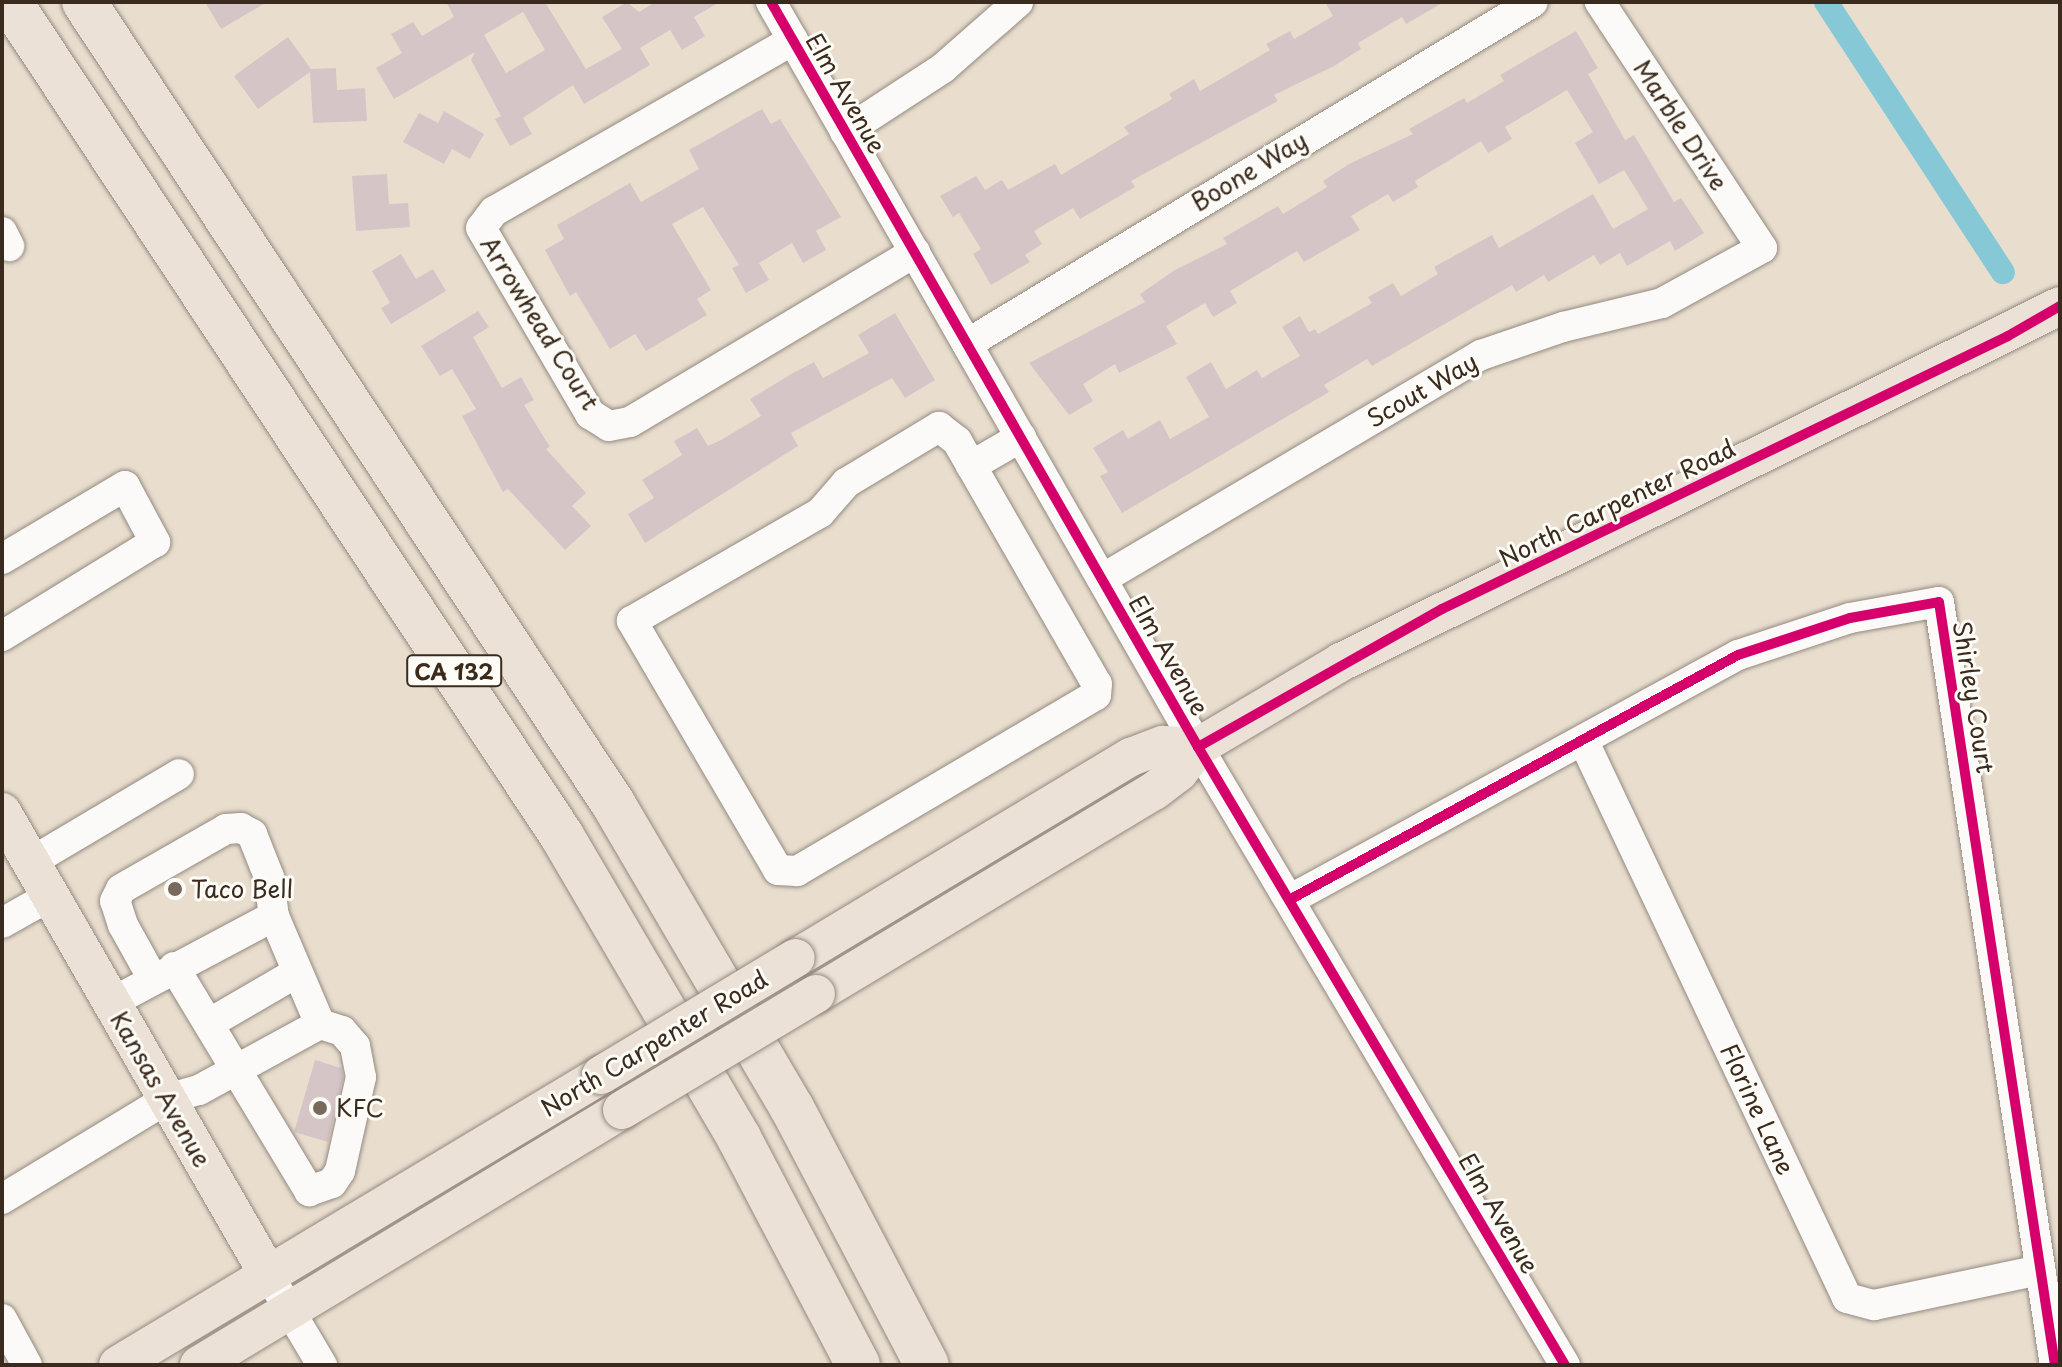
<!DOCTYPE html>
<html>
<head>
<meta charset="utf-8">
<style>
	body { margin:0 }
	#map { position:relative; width:2062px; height:1367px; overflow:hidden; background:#e9dece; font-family:"Playpen Sans",sans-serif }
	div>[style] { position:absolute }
	.canal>* { height:24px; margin:-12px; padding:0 12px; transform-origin:12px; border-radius:12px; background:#86c8d6 }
	.building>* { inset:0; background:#d6c5c7 }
	.roads { filter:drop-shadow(0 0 2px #938a80) drop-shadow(0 0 2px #938a80) }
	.minor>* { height:30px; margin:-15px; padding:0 15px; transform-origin:15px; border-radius:15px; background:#fcfaf8 }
	.major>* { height:38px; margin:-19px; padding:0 19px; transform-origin:19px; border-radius:19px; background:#ebe1d6 }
	.highway>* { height:44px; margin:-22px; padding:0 22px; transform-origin:22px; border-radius:22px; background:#ebe1d6 }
	.bridges { filter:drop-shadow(0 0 2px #938a80) drop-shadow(0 0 2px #938a80) }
	.major-bridge>* { height:38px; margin:-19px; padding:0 19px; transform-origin:19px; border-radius:19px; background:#ebe1d6 }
	.cycleway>* { height:10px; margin:-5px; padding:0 5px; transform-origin:5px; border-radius:5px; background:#d6006c }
	.dots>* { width:22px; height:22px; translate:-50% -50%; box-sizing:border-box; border:4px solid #fdfcf7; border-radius:50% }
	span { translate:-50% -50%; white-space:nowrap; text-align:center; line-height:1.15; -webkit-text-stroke:6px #fdfcf7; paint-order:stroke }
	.shield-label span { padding:2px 6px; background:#fdfcf7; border:2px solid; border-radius:6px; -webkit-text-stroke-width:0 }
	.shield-label { font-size:22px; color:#3b2a1e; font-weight:700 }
	.street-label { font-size:24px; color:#3b2a1e }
	.poi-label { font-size:24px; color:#3b2a1e }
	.left { translate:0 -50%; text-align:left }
	.frame { position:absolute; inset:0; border:4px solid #3b2a1e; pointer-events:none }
</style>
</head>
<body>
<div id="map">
	<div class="canal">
		<i style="left:1826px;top:2px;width:323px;rotate:56.8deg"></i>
	</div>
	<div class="building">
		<i style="clip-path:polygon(205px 2px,267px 2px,221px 29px)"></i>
		<i style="clip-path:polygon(evenodd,446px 2px,545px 2px,586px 69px,622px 49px,602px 17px,627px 2px,639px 12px,655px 2px,720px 2px,694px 17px,705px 36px,682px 50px,670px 30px,640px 48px,650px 65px,584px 104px,573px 85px,523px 118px,532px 134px,510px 146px,495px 119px,501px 116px,471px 60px,475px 52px,394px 99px,376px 68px,402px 53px,391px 34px,413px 22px,422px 36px,454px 17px,446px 2px,523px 12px,545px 50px,506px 73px,484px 35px,523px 12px)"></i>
		<i style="clip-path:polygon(1325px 2px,1444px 2px,1406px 24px,1402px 17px,1358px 43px,1361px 49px,1334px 66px,1274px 95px,1278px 101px,1131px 181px,1135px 187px,1080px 219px,1073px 208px,1034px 231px,1042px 244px,1025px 255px,1030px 262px,991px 285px,973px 254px,981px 249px,959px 213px,953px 217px,940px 196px,976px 176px,985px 190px,1002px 180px,1008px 190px,1055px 164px,1061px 175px,1129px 134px,1124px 127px,1172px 99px,1169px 94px,1194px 79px,1200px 91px,1270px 50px,1266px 44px,1290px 31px,1294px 39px,1333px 16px)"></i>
		<i style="clip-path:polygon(1576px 31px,1598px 68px,1588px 74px,1625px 140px,1634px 135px,1674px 202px,1681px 198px,1704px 233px,1675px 251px,1670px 241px,1627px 266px,1620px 253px,1600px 265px,1594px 255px,1548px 282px,1544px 275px,1516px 292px,1512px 285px,1372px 366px,1367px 359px,1324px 385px,1329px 392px,1122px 513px,1100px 476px,1108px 472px,1093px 448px,1123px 430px,1128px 439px,1160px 420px,1170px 439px,1209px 417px,1186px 377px,1211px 362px,1226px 389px,1257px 370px,1262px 378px,1300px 356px,1282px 327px,1300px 316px,1309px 332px,1315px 329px,1318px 334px,1372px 303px,1368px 297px,1393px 283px,1401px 296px,1438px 274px,1434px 267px,1492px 235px,1499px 248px,1593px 194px,1613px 229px,1648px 209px,1624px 170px,1599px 184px,1575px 143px,1593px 132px,1567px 90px,1505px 127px,1512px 139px,1488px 153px,1481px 141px,1415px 181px,1418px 187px,1393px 202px,1388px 194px,1351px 216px,1360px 230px,1304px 262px,1297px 251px,1230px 291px,1237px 303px,1213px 317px,1205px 303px,1166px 326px,1177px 344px,1119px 373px,1115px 364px,1083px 384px,1093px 401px,1069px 415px,1029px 363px,1145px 302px,1140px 294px,1175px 270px,1227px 244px,1223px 238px,1278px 206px,1283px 214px,1327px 187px,1323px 181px,1349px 164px,1413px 134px,1409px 129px,1464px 98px,1467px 103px,1504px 81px,1500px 75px)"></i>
		<i style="clip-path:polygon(288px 37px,311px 69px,336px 68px,337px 90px,365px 88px,367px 121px,313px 123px,310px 72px,258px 109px,234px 76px)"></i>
		<i style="clip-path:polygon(762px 109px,771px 124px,780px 119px,841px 217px,816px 231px,826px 250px,803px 263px,792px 243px,759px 263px,769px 280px,746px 293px,732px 268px,739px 265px,703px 207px,672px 224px,711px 290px,697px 299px,707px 315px,646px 351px,635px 334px,610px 349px,576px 292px,570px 296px,545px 250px,564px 239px,557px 225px,630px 183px,641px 202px,699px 169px,689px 150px)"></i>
		<i style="clip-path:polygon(444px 111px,484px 134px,470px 159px,452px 149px,444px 164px,403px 142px,419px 113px,438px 123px)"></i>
		<i style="clip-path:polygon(387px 174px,389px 204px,408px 203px,410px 227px,356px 231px,352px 176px)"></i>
		<i style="clip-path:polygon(401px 254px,416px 279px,433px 269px,446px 291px,391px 324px,381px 308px,390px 303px,372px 271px)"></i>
		<i style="clip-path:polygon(478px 311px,489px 327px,473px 337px,502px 388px,521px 377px,534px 400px,524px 405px,550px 447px,546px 449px,586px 493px,572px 506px,591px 526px,565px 550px,508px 489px,503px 492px,462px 416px,476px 409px,452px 369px,440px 376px,421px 346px)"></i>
		<i style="clip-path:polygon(895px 313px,935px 380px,905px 398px,892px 378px,791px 433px,798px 446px,645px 543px,628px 514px,654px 498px,642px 480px,682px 455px,674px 441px,697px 428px,708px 446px,721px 440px,761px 416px,750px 399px,793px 373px,814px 362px,823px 378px,869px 353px,858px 335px)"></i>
		<i style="clip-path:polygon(315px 1060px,341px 1068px,343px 1077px,328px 1142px,294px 1132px)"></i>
	</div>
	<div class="roads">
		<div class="minor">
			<i style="left:771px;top:2px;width:859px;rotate:60.18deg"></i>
			<i style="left:1198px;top:747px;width:719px;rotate:59.3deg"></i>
			<i style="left:793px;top:40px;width:344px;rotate:150.2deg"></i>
			<i style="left:494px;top:211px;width:21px;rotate:127deg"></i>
			<i style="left:481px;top:228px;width:216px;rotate:59.6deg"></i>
			<i style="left:590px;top:414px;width:22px;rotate:32deg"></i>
			<i style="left:609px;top:426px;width:21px;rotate:-11deg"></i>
			<i style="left:630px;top:422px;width:332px;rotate:-30.8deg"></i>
			<i style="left:845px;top:132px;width:117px;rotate:-33.1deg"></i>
			<i style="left:943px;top:68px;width:100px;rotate:-41.3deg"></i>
			<i style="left:2px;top:232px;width:16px;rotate:63deg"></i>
			<i style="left:967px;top:344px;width:661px;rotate:-31.14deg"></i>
			<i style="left:939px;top:427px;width:23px;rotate:38deg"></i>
			<i style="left:957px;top:441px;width:280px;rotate:60.1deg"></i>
			<i style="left:1097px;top:684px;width:11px;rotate:95deg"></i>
			<i style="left:1096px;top:695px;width:347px;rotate:149.5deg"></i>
			<i style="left:797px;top:871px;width:19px;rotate:-177deg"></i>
			<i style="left:778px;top:870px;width:289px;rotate:-120.4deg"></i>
			<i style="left:632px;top:621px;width:217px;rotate:-29.9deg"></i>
			<i style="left:820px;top:513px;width:40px;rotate:-49deg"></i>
			<i style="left:846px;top:483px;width:109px;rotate:-31.1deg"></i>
			<i style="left:971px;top:466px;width:58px;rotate:-30.1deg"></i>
			<i style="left:2px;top:559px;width:143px;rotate:-30.7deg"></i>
			<i style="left:125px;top:486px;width:64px;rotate:61.8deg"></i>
			<i style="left:155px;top:542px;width:180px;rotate:148.4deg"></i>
			<i style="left:1102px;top:579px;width:440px;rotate:-30.6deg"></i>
			<i style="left:1481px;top:355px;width:87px;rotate:-18.9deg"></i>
			<i style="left:1563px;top:327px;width:102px;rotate:-13.6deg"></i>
			<i style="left:1662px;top:303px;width:114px;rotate:-28.8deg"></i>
			<i style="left:1762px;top:248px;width:295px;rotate:-123.4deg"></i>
			<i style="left:1584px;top:742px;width:615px;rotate:64.68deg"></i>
			<i style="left:1847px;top:1298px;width:28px;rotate:15deg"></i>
			<i style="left:1874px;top:1305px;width:170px;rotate:-11.9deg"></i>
			<i style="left:31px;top:862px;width:172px;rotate:-30.7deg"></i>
			<i style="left:1291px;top:899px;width:509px;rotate:-28.63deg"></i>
			<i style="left:1738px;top:655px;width:118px;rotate:-18.3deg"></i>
			<i style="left:1850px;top:618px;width:90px;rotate:-10.2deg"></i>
			<i style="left:1939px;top:602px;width:772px;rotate:81.36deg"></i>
			<i style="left:2px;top:923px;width:55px;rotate:-29.4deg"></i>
			<i style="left:174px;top:967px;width:262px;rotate:58.9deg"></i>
			<i style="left:309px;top:1191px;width:24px;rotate:-19deg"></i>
			<i style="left:332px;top:1183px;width:14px;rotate:-56deg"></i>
			<i style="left:340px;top:1171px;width:96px;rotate:-77.4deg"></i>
			<i style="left:361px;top:1077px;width:32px;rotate:-101deg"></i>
			<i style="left:355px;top:1046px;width:20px;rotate:-131deg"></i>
			<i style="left:342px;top:1031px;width:23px;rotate:-162deg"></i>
			<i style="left:153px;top:979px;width:62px;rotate:-119.1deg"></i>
			<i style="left:123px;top:925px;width:25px;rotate:-108deg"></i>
			<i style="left:115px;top:901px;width:13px;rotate:-63deg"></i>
			<i style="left:121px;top:889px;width:121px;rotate:-29.7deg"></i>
			<i style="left:226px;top:829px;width:15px;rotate:-4deg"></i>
			<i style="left:241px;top:828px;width:13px;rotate:29deg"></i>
			<i style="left:252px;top:834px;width:46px;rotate:68.4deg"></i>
			<i style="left:269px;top:877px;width:39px;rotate:83deg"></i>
			<i style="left:210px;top:1023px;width:99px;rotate:-30.2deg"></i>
			<i style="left:2px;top:1199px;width:193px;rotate:-31.2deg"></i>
			<i style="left:167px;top:1099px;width:33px;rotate:-16deg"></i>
			<i style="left:199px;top:1090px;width:138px;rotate:-28.6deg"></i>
			<i style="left:320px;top:1024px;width:117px;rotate:-113.1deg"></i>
			<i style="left:274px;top:916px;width:183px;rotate:152deg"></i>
			<i style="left:268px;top:1274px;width:106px;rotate:59.3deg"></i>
			<i style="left:2px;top:1319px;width:52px;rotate:61.5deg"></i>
		</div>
		<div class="major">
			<i style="left:2px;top:812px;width:533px;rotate:60.07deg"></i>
			<i style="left:796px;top:958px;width:391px;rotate:-31deg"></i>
			<i style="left:1131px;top:757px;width:34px;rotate:-21deg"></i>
			<i style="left:1163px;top:745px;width:35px;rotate:3deg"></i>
			<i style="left:816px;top:994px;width:394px;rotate:-31deg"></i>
			<i style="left:1154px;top:791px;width:31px;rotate:-37deg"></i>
			<i style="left:1179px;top:772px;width:31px;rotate:-53deg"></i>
			<i style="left:1198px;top:747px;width:166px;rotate:-30.7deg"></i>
			<i style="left:1341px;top:662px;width:802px;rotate:-26.34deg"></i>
			<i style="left:118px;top:1365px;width:563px;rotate:-30.98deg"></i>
			<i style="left:199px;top:1365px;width:494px;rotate:-31.1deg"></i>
		</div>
		<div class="highway">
			<i style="left:10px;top:2px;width:1000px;rotate:56.5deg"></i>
			<i style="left:562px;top:836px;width:350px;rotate:59.6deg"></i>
			<i style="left:739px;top:1138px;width:256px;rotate:62.3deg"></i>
			<i style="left:84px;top:2px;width:962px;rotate:56.57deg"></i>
			<i style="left:614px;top:805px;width:351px;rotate:59.6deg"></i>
			<i style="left:792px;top:1108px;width:290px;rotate:62.3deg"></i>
		</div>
	</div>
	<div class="bridges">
		<div class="major-bridge">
			<i style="left:601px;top:1075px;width:227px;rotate:-31deg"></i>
			<i style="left:622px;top:1110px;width:226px;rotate:-30.9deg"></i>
		</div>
	</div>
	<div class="cycleway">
		<i style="left:771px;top:2px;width:859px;rotate:60.18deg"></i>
		<i style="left:1198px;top:747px;width:719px;rotate:59.3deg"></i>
		<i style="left:1198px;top:747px;width:280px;rotate:-29.5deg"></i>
		<i style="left:1442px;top:609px;width:628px;rotate:-25.75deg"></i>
		<i style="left:2008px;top:336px;width:60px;rotate:-30deg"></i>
		<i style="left:1291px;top:899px;width:509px;rotate:-28.63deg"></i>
		<i style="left:1738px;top:655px;width:118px;rotate:-18.3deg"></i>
		<i style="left:1850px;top:618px;width:90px;rotate:-10.2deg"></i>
		<i style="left:1939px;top:602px;width:772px;rotate:81.36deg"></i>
	</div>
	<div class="dots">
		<i style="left:175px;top:889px;background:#78695c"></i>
		<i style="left:320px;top:1108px;background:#78695c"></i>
	</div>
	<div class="shield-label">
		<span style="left:454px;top:671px">CA 132</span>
	</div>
	<div class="street-label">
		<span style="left:846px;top:93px;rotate:60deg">Elm Avenue</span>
		<span style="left:1681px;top:125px;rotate:57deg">Marble Drive</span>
		<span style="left:1249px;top:171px;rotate:-31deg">Boone Way</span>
		<span style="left:540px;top:323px;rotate:58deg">Arrowhead Court</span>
		<span style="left:1422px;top:390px;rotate:-30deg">Scout Way</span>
		<span style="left:1617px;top:503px;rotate:-26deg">North Carpenter Road</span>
		<span style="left:1169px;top:655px;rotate:60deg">Elm Avenue</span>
		<span style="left:1974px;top:697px;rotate:81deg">Shirley Court</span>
		<span style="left:654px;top:1043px;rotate:-31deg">North Carpenter Road</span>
		<span style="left:161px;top:1089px;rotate:60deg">Kansas Avenue</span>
		<span style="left:1758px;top:1109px;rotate:65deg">Florine Lane</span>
		<span style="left:1499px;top:1213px;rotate:60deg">Elm Avenue</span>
	</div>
	<div class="poi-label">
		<span class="left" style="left:191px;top:889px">Taco Bell</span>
		<span class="left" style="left:336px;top:1108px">KFC</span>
	</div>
	<div class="frame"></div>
</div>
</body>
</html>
